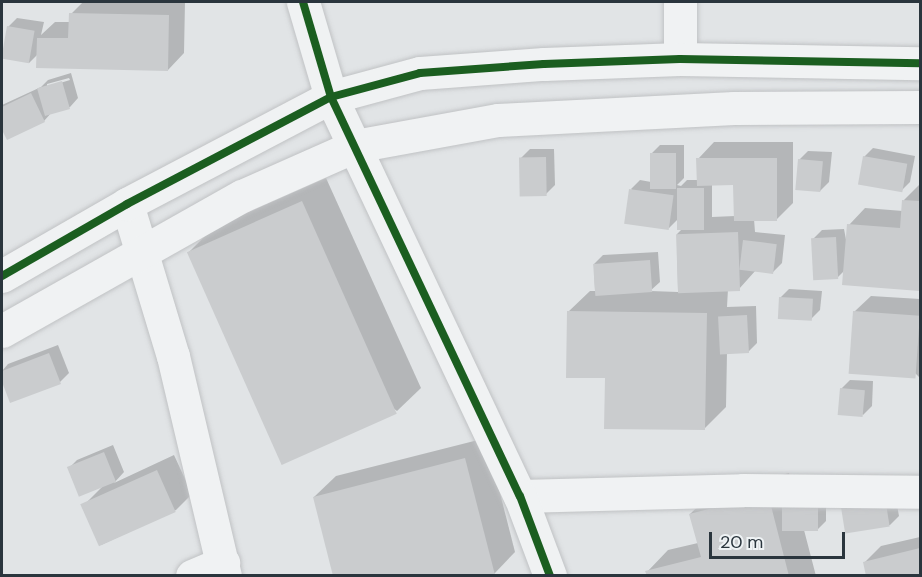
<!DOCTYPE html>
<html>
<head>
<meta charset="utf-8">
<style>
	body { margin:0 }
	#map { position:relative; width:922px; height:577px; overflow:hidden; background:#e1e4e6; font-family:"DM Sans",sans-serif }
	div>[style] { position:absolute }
	.shadow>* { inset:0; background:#0003 }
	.building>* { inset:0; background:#caccce; transform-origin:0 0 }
	.roads { filter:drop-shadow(0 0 2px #c0c2c4) drop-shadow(0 0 2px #c0c2c4) }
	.minor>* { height:33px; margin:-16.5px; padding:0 16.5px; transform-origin:16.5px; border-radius:16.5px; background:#f0f2f3 }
	.tertiary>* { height:33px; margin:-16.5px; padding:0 16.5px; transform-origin:16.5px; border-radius:16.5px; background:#f0f2f3 }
	.cycleway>* { height:8px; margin:-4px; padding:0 4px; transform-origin:4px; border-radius:4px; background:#1b5e20 }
	span { translate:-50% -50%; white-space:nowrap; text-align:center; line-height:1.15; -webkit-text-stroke:4.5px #eff3f5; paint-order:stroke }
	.frame { position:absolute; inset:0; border:3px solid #2a353d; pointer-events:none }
	.scale { position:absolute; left:709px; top:532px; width:136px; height:27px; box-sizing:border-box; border:3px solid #2a353d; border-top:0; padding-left:8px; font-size:18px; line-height:21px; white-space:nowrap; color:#2a353d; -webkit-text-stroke:4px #eff3f5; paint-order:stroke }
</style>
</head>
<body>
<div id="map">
	<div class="shadow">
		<i style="clip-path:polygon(83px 2px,185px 2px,184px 53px,168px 70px,38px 54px,29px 63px,8px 27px,17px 18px,44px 22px,41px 35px,55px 22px,70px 22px,71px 14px)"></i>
		<i style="clip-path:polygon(evenodd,71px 73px,78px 98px,70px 107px,52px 112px,44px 121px,7px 138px,2px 126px,2px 105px,41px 87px,48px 80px,71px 73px,69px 78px,70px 80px,47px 87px,47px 84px,69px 78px)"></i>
		<i style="clip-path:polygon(evenodd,714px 142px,793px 142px,793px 203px,777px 219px,754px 219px,755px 232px,785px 235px,782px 263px,773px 272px,756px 270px,739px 289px,728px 289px,727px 307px,756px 306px,757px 343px,748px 352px,727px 353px,726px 407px,704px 429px,607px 377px,568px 312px,590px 291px,595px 291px,594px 264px,603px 255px,658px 252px,660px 282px,650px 291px,678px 292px,677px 234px,683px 228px,678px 219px,669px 228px,631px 189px,640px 180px,651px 182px,651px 154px,660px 145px,684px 145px,684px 178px,677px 185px,681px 186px,687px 180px,698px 180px,698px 159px,714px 142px,712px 184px,735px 184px,735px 216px,712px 217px,712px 184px)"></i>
		<i style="clip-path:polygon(873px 148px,915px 156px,910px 182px,901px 191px,864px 157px)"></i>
		<i style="clip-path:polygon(530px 149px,554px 149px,555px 185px,546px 194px,521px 158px)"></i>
		<i style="clip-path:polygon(808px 151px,832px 152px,829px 182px,820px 191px,799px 160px)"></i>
		<i style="clip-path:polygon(326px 178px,421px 388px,397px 411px,189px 252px,213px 228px)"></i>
		<i style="clip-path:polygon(920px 184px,920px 289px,844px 284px,845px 270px,837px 278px,813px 239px,822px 230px,844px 229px,847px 245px,849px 225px,865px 208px,903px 211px,904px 200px)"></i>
		<i style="clip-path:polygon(789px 289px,822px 291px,820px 310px,811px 319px,780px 298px)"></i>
		<i style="clip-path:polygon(871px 296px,920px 299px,919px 377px,854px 312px)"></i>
		<i style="clip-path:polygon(58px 345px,69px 373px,60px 382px,11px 401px,2px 371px,8px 364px)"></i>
		<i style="clip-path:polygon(850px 380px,873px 381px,872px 406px,863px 415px,841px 389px)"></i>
		<i style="clip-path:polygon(486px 438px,515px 552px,494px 574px,334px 576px,314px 497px,336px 476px)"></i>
		<i style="clip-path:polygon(113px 445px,124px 472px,114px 483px,174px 455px,192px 494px,176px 510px,101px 545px,83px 506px,103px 486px,68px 469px,77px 460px)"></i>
		<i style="clip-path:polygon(789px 473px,794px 493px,826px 492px,826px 521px,817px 530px,804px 530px,816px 576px,648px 576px,647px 572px,668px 550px,698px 543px,690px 514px,712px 493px)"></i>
		<i style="clip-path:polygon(893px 483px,899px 516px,890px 525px,847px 532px)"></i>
		<i style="clip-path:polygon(920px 537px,920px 576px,867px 576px,864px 563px,881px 546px)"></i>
	</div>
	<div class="building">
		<i style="clip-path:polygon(69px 13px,169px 15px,168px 71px,36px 68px,37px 38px,68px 38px)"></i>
		<i style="left:7px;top:26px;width:28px;height:33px;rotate:10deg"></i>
		<i style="left:62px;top:81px;width:29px;height:26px;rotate:74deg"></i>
		<i style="clip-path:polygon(31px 93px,45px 122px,7px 140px,2px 130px,2px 107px)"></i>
		<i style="left:650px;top:153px;width:26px;height:36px"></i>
		<i style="left:863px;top:156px;width:45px;height:29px;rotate:10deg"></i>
		<i style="left:546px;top:157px;width:39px;height:27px;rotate:89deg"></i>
		<i style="clip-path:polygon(696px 158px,777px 158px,777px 221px,734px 221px,733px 185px,697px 186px)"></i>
		<i style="left:798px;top:159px;width:25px;height:31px;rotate:5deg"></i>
		<i style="left:704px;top:188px;width:42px;height:27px;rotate:90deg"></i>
		<i style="left:629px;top:189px;width:45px;height:35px;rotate:8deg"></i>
		<i style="clip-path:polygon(902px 200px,920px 201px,920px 291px,842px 285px,847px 224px,900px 228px)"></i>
		<i style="left:302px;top:201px;width:233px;height:126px;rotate:66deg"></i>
		<i style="left:738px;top:232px;width:59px;height:62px;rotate:88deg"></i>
		<i style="left:836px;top:237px;width:42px;height:25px;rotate:87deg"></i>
		<i style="left:743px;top:240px;width:34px;height:30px;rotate:7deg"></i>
		<i style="left:650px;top:260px;width:32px;height:57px;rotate:86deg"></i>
		<i style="left:779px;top:297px;width:34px;height:22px;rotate:3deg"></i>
		<i style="clip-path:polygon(567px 311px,707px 313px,705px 430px,604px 429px,605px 378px,566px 378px)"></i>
		<i style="left:853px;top:311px;width:67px;height:63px;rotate:4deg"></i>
		<i style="left:747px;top:315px;width:38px;height:29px;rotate:87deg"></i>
		<i style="clip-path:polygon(49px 353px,61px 384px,10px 403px,2px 382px,2px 371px)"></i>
		<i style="left:840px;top:388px;width:25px;height:27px;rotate:5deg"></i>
		<i style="left:104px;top:452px;width:32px;height:40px;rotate:68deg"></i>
		<i style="clip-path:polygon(465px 458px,495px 575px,333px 576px,313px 497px)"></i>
		<i style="left:157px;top:470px;width:46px;height:84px;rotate:66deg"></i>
		<i style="left:884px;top:491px;width:36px;height:45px;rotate:81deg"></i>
		<i style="clip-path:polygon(768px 494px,789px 576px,647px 576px,645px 571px,701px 557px,689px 514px)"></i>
		<i style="left:782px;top:501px;width:36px;height:30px"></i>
		<i style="clip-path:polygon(920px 548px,920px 576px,866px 576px,863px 562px)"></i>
	</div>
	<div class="roads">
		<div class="minor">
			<i style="left:680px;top:2px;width:57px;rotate:90deg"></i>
			<i style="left:127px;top:204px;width:159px;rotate:73.2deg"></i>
			<i style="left:173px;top:356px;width:226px;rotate:76.7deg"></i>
			<i style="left:520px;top:496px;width:223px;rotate:-1.5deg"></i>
			<i style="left:743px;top:490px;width:177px;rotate:0.6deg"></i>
			<i style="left:192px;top:576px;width:34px;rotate:-23deg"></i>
		</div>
		<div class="tertiary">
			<i style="left:303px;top:2px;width:99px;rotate:73.6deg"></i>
			<i style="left:331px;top:97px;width:441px;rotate:64.7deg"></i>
			<i style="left:520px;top:496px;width:85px;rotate:69.4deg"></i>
			<i style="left:2px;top:276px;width:144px;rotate:-29.9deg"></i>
			<i style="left:127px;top:204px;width:230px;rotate:-27.7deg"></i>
			<i style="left:331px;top:97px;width:92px;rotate:-15.1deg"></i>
			<i style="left:420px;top:73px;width:124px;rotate:-4.2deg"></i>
			<i style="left:544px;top:64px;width:136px;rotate:-2.1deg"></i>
			<i style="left:680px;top:59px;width:240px;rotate:1deg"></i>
			<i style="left:2px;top:331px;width:275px;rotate:-29.4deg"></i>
			<i style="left:242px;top:196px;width:124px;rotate:-23.9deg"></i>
			<i style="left:355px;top:146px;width:145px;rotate:-10.3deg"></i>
			<i style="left:498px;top:120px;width:236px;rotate:-2.9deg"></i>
			<i style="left:734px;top:108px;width:186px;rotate:-0.3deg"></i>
		</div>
	</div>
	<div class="cycleway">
		<i style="left:303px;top:2px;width:99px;rotate:73.6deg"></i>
		<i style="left:331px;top:97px;width:441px;rotate:64.7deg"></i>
		<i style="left:520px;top:496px;width:85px;rotate:69.4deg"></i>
		<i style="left:2px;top:276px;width:144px;rotate:-29.9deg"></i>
		<i style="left:127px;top:204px;width:230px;rotate:-27.7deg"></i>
		<i style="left:331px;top:97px;width:92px;rotate:-15.1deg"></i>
		<i style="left:420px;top:73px;width:124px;rotate:-4.2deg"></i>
		<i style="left:544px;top:64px;width:136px;rotate:-2.1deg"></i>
		<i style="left:680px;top:59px;width:240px;rotate:1deg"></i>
	</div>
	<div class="frame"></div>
	<div class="scale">20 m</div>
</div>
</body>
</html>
